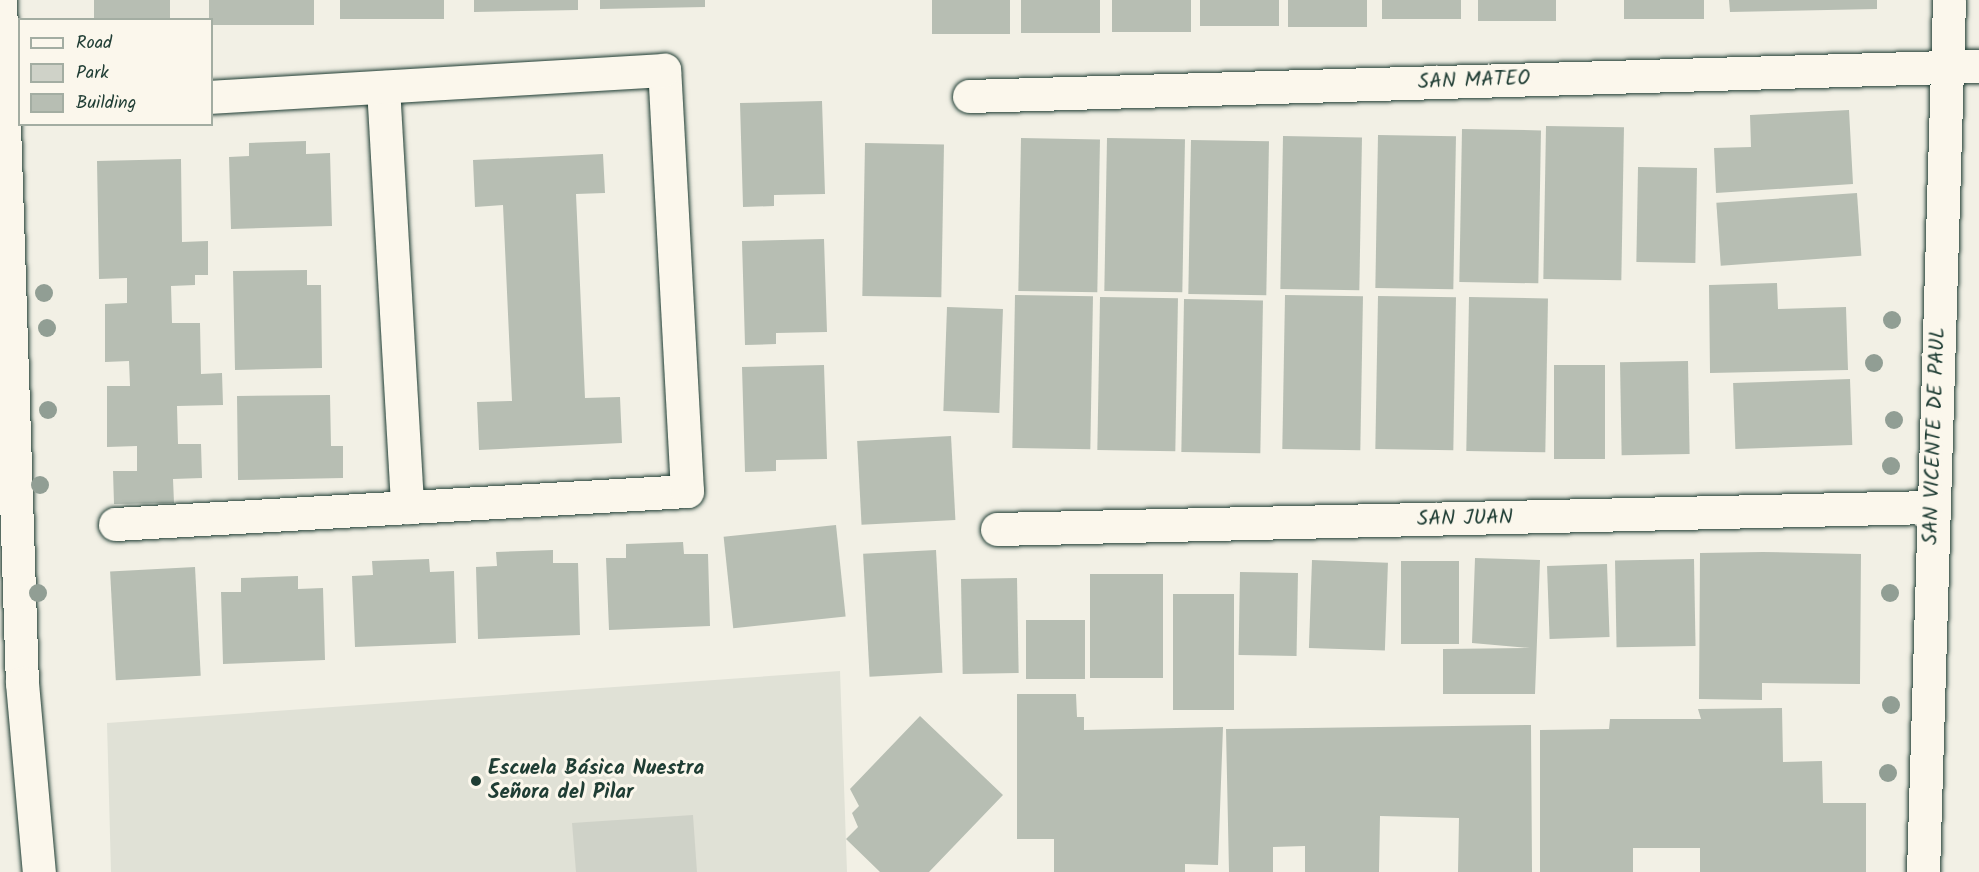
<!DOCTYPE html>
<html>
<head>
<meta charset="utf-8">
<style>
	body { margin:0 }
	#map { position:relative; width:1979px; height:872px; overflow:hidden; background:#f2f0e5; font-family:Kalam,sans-serif }
	div>[style] { position:absolute }
	.built>* { inset:0; background:#e0e1d6 }
	.green>* { inset:0; background:#cfd2c8 }
	.building>* { inset:0; background:#b7beb3; transform-origin:0 0 }
	.roads { filter:drop-shadow(0 0 2px #1f3d34) drop-shadow(0 0 2px #1f3d34) }
	.minor>* { height:33px; margin:-16.5px; padding:0 16.5px; transform-origin:16.5px; border-radius:16.5px; background:#fbf7ec }
	.major>* { height:33px; margin:-16.5px; padding:0 16.5px; transform-origin:16.5px; border-radius:16.5px; background:#fbf7ec }
	.trees>* { width:18px; height:18px; margin:-9px; border-radius:50%; background:#919e94 }
	.dots>* { width:16px; height:16px; translate:-50% -50%; box-sizing:border-box; border:3px solid #fbf7ec; border-radius:50% }
	span { translate:-50% -50%; white-space:nowrap; text-align:center; line-height:1.15; -webkit-text-stroke:6px #fbf7ec; paint-order:stroke }
	.street-label { font-size:21px; color:#1f3d34 }
	.poi-label { font-size:21px; color:#1f3d34; font-weight:700 }
	.left { translate:0 -50%; text-align:left }
	.legend { position:absolute; left:18px; top:18px; width:195px; height:108px; box-sizing:border-box; background:#fbf7ec; border:2px solid #a3ada2; margin:0; padding:8px 10px; list-style:none; font-size:18px; color:#1f3d34 }
	.legend li { display:flex; align-items:center; gap:12px; height:30px }
	.legend b { width:30px; border:2px solid #a3ada2 }
</style>
</head>
<body>
<div id="map">
	<div class="built">
		<i style="clip-path:polygon(840px 671px,847px 872px,111px 872px,107px 723px)"></i>
	</div>
	<div class="green">
		<i style="clip-path:polygon(693px 815px,697px 872px,576px 872px,572px 823px)"></i>
	</div>
	<div class="building">
		<i style="left:94px;top:0;width:76px;height:20px"></i>
		<i style="left:209px;top:0;width:105px;height:25px"></i>
		<i style="left:340px;top:0;width:104px;height:19px"></i>
		<i style="clip-path:polygon(474px 0,578px 0,578px 10px,474px 12px)"></i>
		<i style="clip-path:polygon(600px 0,705px 0,705px 7px,600px 9px)"></i>
		<i style="left:932px;top:0;width:78px;height:34px"></i>
		<i style="left:1021px;top:0;width:79px;height:33px"></i>
		<i style="left:1112px;top:0;width:79px;height:32px"></i>
		<i style="left:1200px;top:0;width:79px;height:26px"></i>
		<i style="left:1288px;top:0;width:79px;height:27px"></i>
		<i style="left:1382px;top:0;width:79px;height:19px"></i>
		<i style="left:1478px;top:0;width:78px;height:21px"></i>
		<i style="left:1624px;top:0;width:80px;height:19px"></i>
		<i style="clip-path:polygon(1729px 0,1877px 0,1877px 9px,1730px 12px)"></i>
		<i style="clip-path:polygon(822px 101px,825px 194px,774px 195px,774px 206px,743px 207px,740px 103px)"></i>
		<i style="clip-path:polygon(1849px 110px,1853px 184px,1716px 193px,1714px 148px,1751px 147px,1750px 115px)"></i>
		<i style="left:1546px;top:126px;width:78px;height:153px;rotate:1deg"></i>
		<i style="left:1462px;top:129px;width:79px;height:153px;rotate:1deg"></i>
		<i style="left:1378px;top:135px;width:78px;height:153px;rotate:1deg"></i>
		<i style="left:1283px;top:136px;width:79px;height:153px;rotate:1deg"></i>
		<i style="left:1021px;top:138px;width:79px;height:153px;rotate:1deg"></i>
		<i style="left:1107px;top:138px;width:78px;height:153px;rotate:1deg"></i>
		<i style="left:1191px;top:140px;width:78px;height:154px;rotate:1deg"></i>
		<i style="clip-path:polygon(306px 141px,306px 154px,330px 153px,332px 226px,231px 229px,229px 157px,249px 156px,249px 143px)"></i>
		<i style="left:865px;top:143px;width:79px;height:153px;rotate:1deg"></i>
		<i style="clip-path:polygon(603px 154px,605px 193px,576px 194px,585px 398px,620px 397px,622px 443px,479px 450px,477px 402px,512px 401px,503px 205px,475px 207px,473px 160px)"></i>
		<i style="clip-path:polygon(181px 159px,182px 242px,208px 241px,208px 275px,195px 275px,195px 285px,171px 286px,172px 323px,200px 323px,201px 374px,222px 373px,223px 405px,177px 406px,178px 444px,201px 444px,202px 478px,173px 479px,174px 503px,114px 504px,113px 471px,137px 471px,137px 446px,107px 447px,107px 386px,130px 386px,129px 361px,105px 362px,105px 304px,127px 303px,127px 278px,99px 279px,97px 161px)"></i>
		<i style="left:1697px;top:168px;width:95px;height:59px;rotate:91deg"></i>
		<i style="left:1857px;top:193px;width:63px;height:141px;rotate:86deg"></i>
		<i style="clip-path:polygon(824px 239px,827px 332px,776px 333px,776px 344px,745px 345px,742px 241px)"></i>
		<i style="clip-path:polygon(307px 270px,307px 285px,321px 285px,322px 368px,235px 370px,233px 271px)"></i>
		<i style="clip-path:polygon(1777px 283px,1778px 309px,1846px 307px,1848px 370px,1710px 373px,1709px 285px)"></i>
		<i style="left:1015px;top:295px;width:78px;height:153px;rotate:1deg"></i>
		<i style="left:1285px;top:295px;width:78px;height:154px;rotate:1deg"></i>
		<i style="left:1378px;top:296px;width:78px;height:153px;rotate:1deg"></i>
		<i style="left:1100px;top:297px;width:78px;height:153px;rotate:1deg"></i>
		<i style="left:1469px;top:297px;width:79px;height:154px;rotate:1deg"></i>
		<i style="left:1184px;top:299px;width:79px;height:153px;rotate:1deg"></i>
		<i style="left:947px;top:307px;width:56px;height:104px;rotate:2deg"></i>
		<i style="left:1688px;top:361px;width:93px;height:68px;rotate:89deg"></i>
		<i style="clip-path:polygon(824px 365px,827px 459px,776px 460px,776px 471px,745px 472px,742px 367px)"></i>
		<i style="left:1554px;top:365px;width:51px;height:94px"></i>
		<i style="left:1850px;top:379px;width:66px;height:117px;rotate:88deg"></i>
		<i style="clip-path:polygon(330px 395px,331px 446px,343px 446px,343px 478px,238px 480px,237px 396px)"></i>
		<i style="left:951px;top:436px;width:84px;height:94px;rotate:87deg"></i>
		<i style="left:836px;top:525px;width:92px;height:113px;rotate:84deg"></i>
		<i style="clip-path:polygon(683px 542px,684px 554px,708px 554px,710px 626px,609px 630px,606px 558px,626px 558px,626px 544px)"></i>
		<i style="clip-path:polygon(553px 550px,553px 563px,578px 563px,580px 635px,478px 639px,476px 567px,497px 566px,496px 552px)"></i>
		<i style="left:936px;top:550px;width:123px;height:73px;rotate:87deg"></i>
		<i style="clip-path:polygon(1763px 552px,1861px 554px,1860px 684px,1762px 683px,1762px 700px,1699px 699px,1700px 553px)"></i>
		<i style="clip-path:polygon(1475px 558px,1540px 560px,1535px 694px,1443px 694px,1443px 649px,1530px 648px,1472px 643px)"></i>
		<i style="clip-path:polygon(429px 559px,430px 572px,454px 571px,456px 643px,355px 647px,352px 576px,373px 575px,372px 561px)"></i>
		<i style="left:1694px;top:559px;width:87px;height:79px;rotate:89deg"></i>
		<i style="left:1312px;top:560px;width:76px;height:88px;rotate:2deg"></i>
		<i style="left:1401px;top:561px;width:58px;height:83px"></i>
		<i style="left:1607px;top:564px;width:73px;height:60px;rotate:88deg"></i>
		<i style="left:195px;top:567px;width:109px;height:85px;rotate:87deg"></i>
		<i style="left:1240px;top:572px;width:58px;height:83px;rotate:1deg"></i>
		<i style="left:1163px;top:574px;width:104px;height:73px;rotate:90deg"></i>
		<i style="clip-path:polygon(298px 576px,298px 589px,323px 588px,325px 660px,223px 664px,221px 592px,241px 592px,241px 578px)"></i>
		<i style="left:1017px;top:578px;width:95px;height:56px;rotate:89deg"></i>
		<i style="left:1173px;top:594px;width:61px;height:116px"></i>
		<i style="left:1026px;top:620px;width:59px;height:59px"></i>
		<i style="clip-path:polygon(1017px 694px,1076px 694px,1077px 717px,1084px 717px,1084px 730px,1223px 727px,1218px 865px,1185px 864px,1185px 872px,1054px 872px,1054px 839px,1017px 839px)"></i>
		<i style="clip-path:polygon(1782px 708px,1783px 762px,1822px 761px,1823px 803px,1866px 803px,1866px 872px,1700px 872px,1700px 848px,1633px 848px,1633px 872px,1540px 872px,1540px 730px,1609px 729px,1610px 719px,1701px 719px,1698px 709px)"></i>
		<i style="clip-path:polygon(920px 716px,1003px 795px,929px 872px,880px 872px,846px 839px,858px 827px,852px 813px,859px 806px,850px 789px)"></i>
		<i style="clip-path:polygon(1531px 725px,1532px 872px,1458px 872px,1459px 818px,1380px 816px,1379px 872px,1305px 872px,1305px 846px,1273px 847px,1273px 872px,1229px 872px,1226px 729px)"></i>
	</div>
	<div class="roads">
		<div class="minor">
			<i style="left:383px;top:87px;width:421px;rotate:86.7deg"></i>
			<i style="left:969px;top:96px;width:1010px;rotate:-1.7deg"></i>
			<i style="left:115px;top:524px;width:573px;rotate:-3.3deg"></i>
			<i style="left:687px;top:491px;width:422px;rotate:-93.1deg"></i>
			<i style="left:664px;top:70px;width:453px;rotate:176.6deg"></i>
			<i style="left:997px;top:529px;width:935px;rotate:-1.35deg"></i>
			<i style="left:1923px;top:872px;width:872px;rotate:-88.29deg"></i>
		</div>
		<div class="major">
			<i style="left:0;top:0;width:683px;rotate:88.16deg"></i>
			<i style="left:22px;top:683px;width:190px;rotate:84.9deg"></i>
		</div>
	</div>
	<div class="trees">
		<i style="left:44px;top:293px"></i>
		<i style="left:1892px;top:320px"></i>
		<i style="left:47px;top:328px"></i>
		<i style="left:1874px;top:363px"></i>
		<i style="left:48px;top:410px"></i>
		<i style="left:1894px;top:420px"></i>
		<i style="left:1891px;top:466px"></i>
		<i style="left:40px;top:485px"></i>
		<i style="left:38px;top:593px"></i>
		<i style="left:1890px;top:593px"></i>
		<i style="left:1891px;top:705px"></i>
		<i style="left:1888px;top:773px"></i>
	</div>
	<div class="dots">
		<i style="left:476px;top:781px;background:#1f3d34"></i>
	</div>
	<div class="street-label">
		<span style="left:1474px;top:81px;rotate:-2deg">SAN MATEO</span>
		<span style="left:1935px;top:436px;rotate:-88deg">SAN VICENTE DE PAUL</span>
		<span style="left:1465px;top:519px;rotate:-1deg">SAN JUAN</span>
	</div>
	<div class="poi-label">
		<span class="left" style="left:488px;top:781px">Escuela Básica Nuestra<br>Señora del Pilar</span>
	</div>
	<ul class="legend">
	<li><b style="height:8px;background:#fbf7ec"></b>Road</li>
	<li><b style="height:16px;background:#cfd2c8"></b>Park</li>
	<li><b style="height:16px;background:#b7beb3"></b>Building</li>
	</ul>
</div>
</body>
</html>
